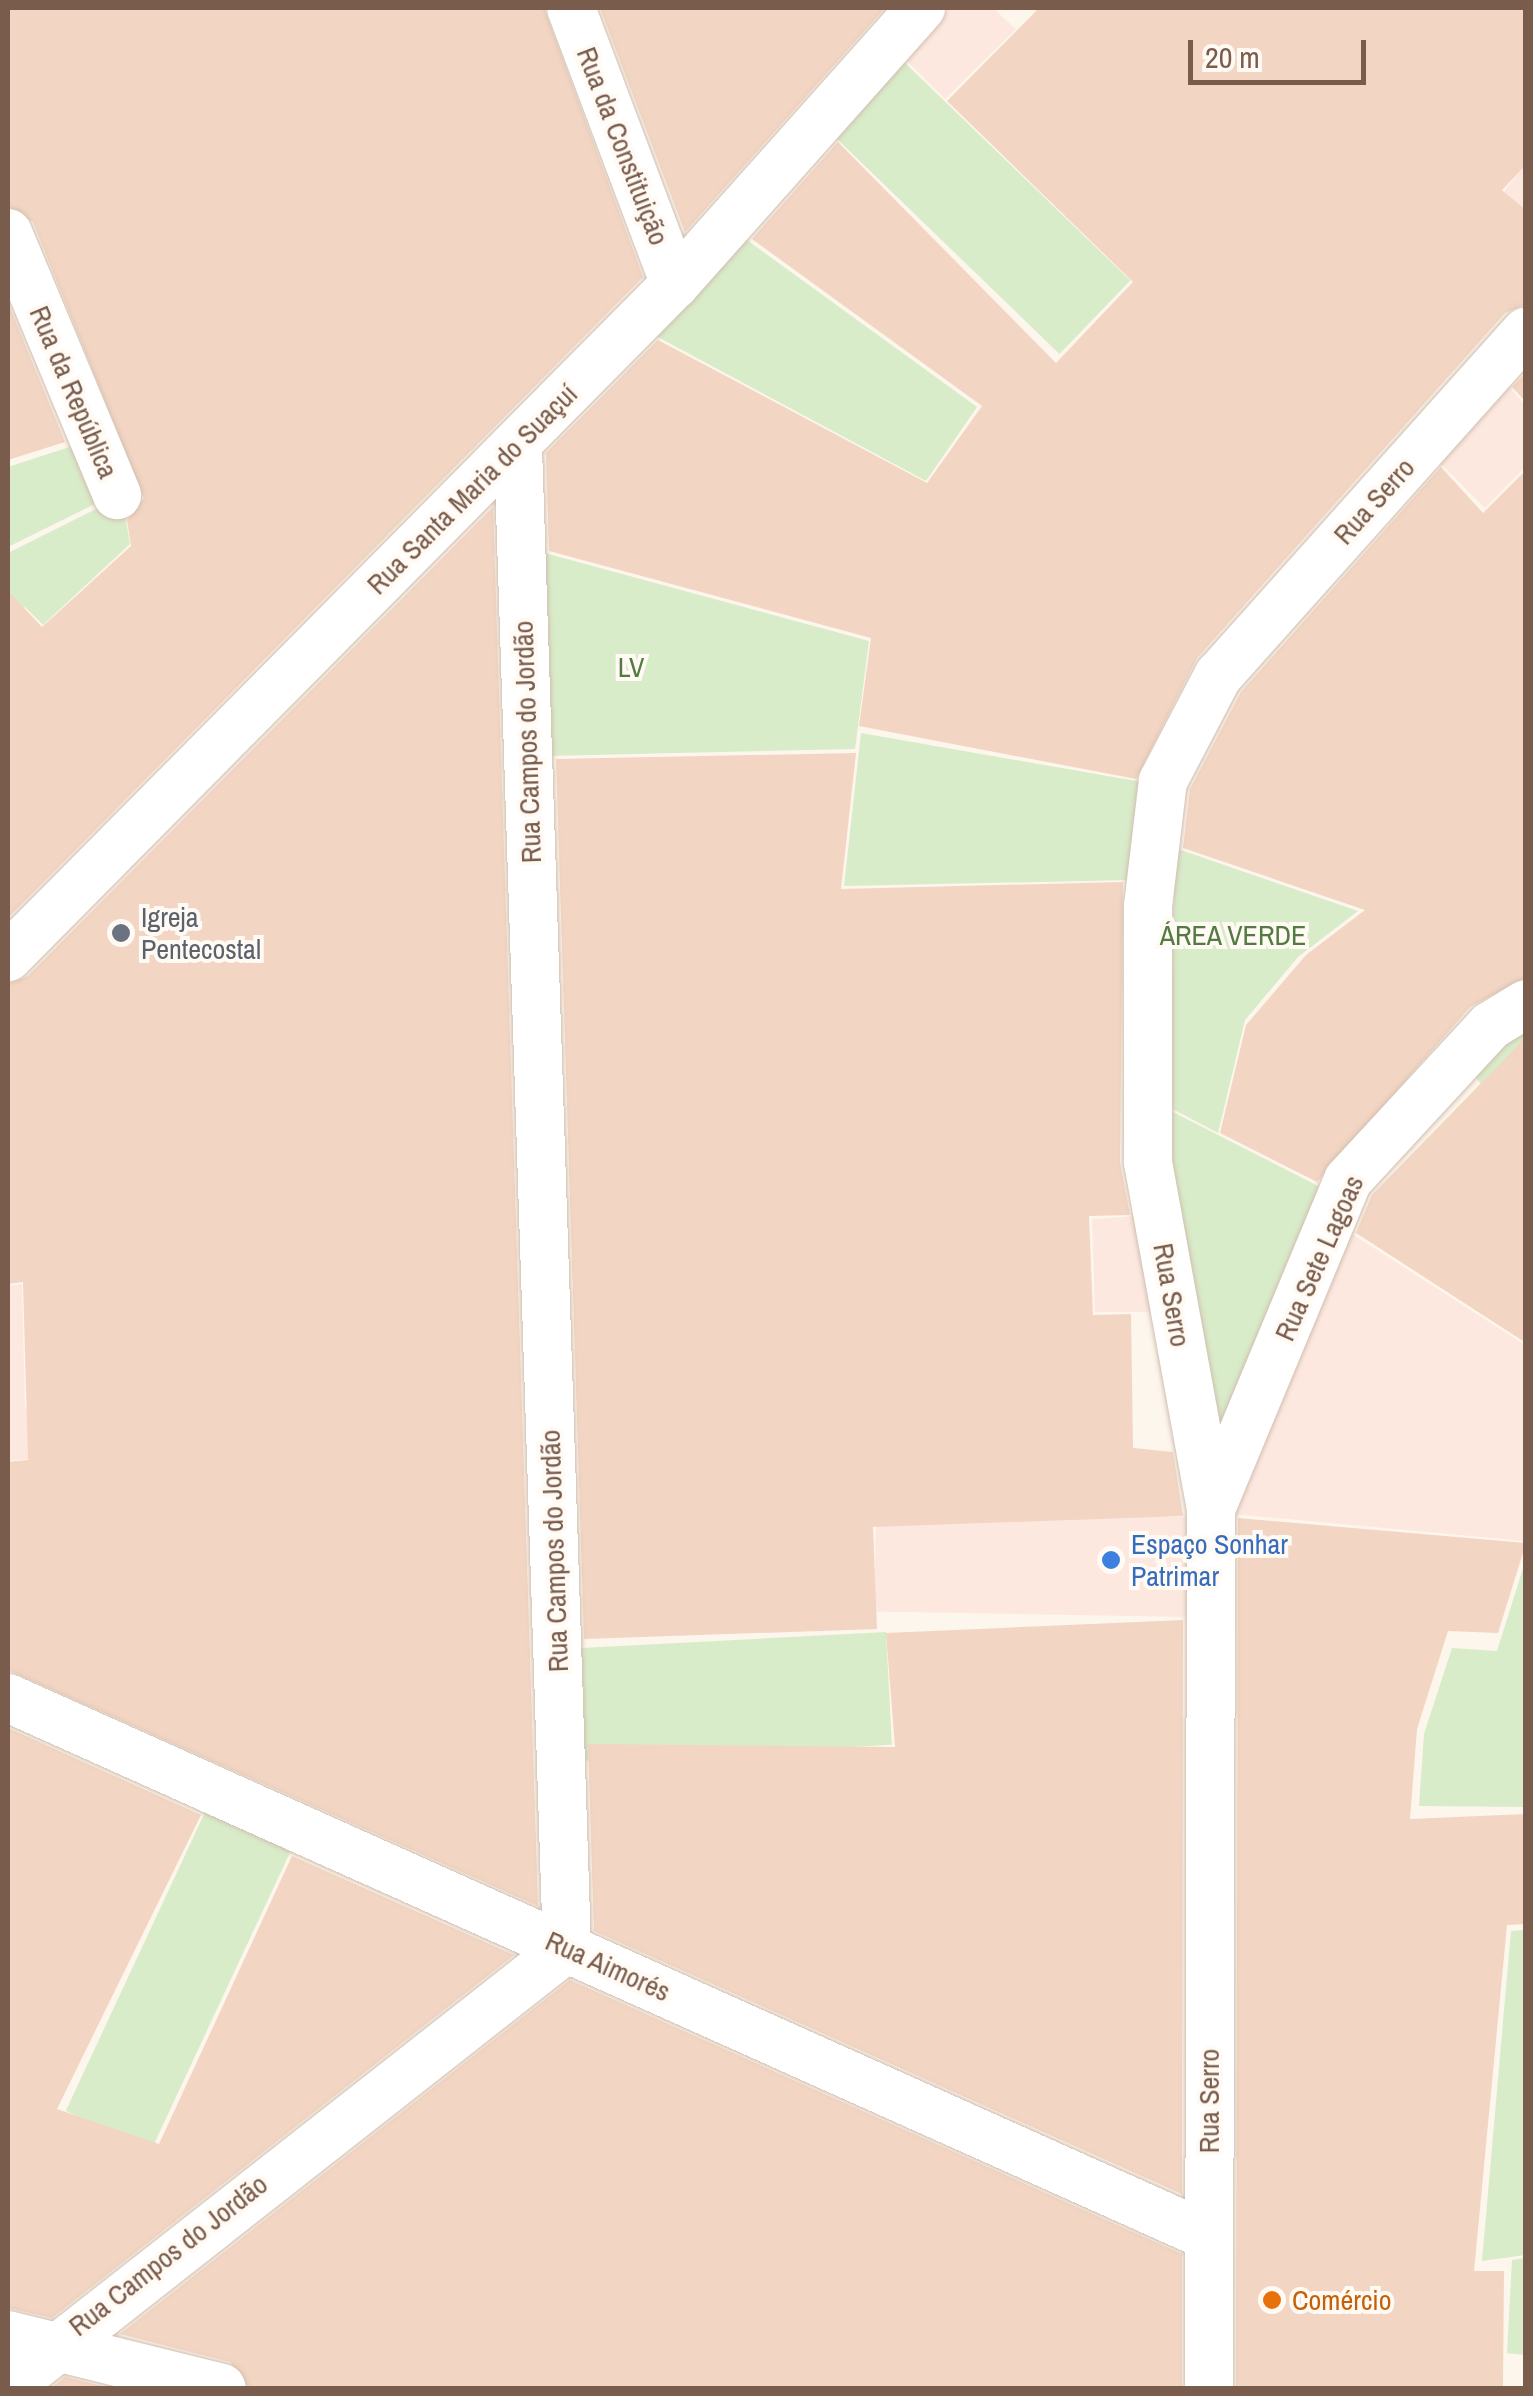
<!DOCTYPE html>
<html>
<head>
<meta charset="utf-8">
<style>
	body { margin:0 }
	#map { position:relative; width:1533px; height:2396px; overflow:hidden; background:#fdf6ec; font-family:"Archivo Narrow",sans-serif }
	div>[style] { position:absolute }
	.commercial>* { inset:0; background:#fde8e0; transform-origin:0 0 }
	.green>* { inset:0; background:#d8ecc9; transform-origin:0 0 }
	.building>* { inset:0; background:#f3d5c3 }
	.roads { filter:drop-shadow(0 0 2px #d1beb0) drop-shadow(0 0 2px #d1beb0) }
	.street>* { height:48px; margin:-24px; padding:0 24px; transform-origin:24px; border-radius:24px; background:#fff }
	.dots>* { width:28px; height:28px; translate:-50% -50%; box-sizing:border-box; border:5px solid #fffaf3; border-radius:50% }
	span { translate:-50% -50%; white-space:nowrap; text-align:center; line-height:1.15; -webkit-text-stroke:8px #fffaf3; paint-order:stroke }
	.street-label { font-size:28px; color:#7a5c4d }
	.park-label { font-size:28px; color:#537a41 }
	.worship-label { font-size:28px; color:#5b616d }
	.left { translate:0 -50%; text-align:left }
	.shop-label { font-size:28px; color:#366cbe }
	.food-label { font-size:28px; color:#c56008 }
	.frame { position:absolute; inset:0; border:10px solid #7a5c4d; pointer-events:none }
	.scale { position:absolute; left:1188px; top:40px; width:178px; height:45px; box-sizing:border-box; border:5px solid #7a5c4d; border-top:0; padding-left:12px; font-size:30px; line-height:35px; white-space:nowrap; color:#7a5c4d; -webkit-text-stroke:8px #fffaf3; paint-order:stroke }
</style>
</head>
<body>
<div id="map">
	<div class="commercial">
		<i style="clip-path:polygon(951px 8px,993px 8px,1016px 29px,945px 99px,905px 59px)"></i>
		<i style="clip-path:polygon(1525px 166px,1525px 210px,1504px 191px)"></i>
		<i style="clip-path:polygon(1505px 382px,1525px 405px,1525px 467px,1485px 508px,1436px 459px)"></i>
		<i style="clip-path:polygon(1136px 1216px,1155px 1312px,1095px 1312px,1092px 1219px)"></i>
		<i style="clip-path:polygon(1346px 1230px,1525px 1345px,1525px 1541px,1232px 1514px)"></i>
		<i style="clip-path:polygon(22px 1284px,25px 1407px,35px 1406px,40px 1458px,8px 1461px,8px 1286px)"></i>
		<i style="left:1191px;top:1517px;width:100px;height:315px;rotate:91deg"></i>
	</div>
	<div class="green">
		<i style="left:903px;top:61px;width:316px;height:102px;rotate:44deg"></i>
		<i style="clip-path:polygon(744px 238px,977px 407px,926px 481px,654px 335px)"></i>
		<i style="clip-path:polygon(91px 440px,115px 494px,8px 547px,8px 467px)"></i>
		<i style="clip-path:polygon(122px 496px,130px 544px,43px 625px,25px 607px,8px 624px,8px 553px)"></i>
		<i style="clip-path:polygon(541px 552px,869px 641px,855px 749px,547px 756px)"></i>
		<i style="clip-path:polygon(861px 733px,1142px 782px,1129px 880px,844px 886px)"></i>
		<i style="clip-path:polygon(1175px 848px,1358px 911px,1298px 957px,1245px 1020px,1218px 1133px,1169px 1107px)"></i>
		<i style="clip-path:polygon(1523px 1030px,1526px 1033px,1525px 1130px,1473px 1075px)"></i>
		<i style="clip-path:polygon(1169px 1110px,1324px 1189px,1228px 1423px,1215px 1424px,1173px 1190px)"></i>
		<i style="clip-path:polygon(1525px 1562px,1525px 1807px,1419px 1806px,1424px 1734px,1452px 1648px,1497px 1651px)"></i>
		<i style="left:886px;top:1632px;width:113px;height:310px;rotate:87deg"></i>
		<i style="left:207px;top:1808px;width:94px;height:334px;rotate:25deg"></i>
		<i style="clip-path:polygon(1525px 1930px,1525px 2255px,1482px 2261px,1511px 1931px)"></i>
		<i style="clip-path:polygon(1525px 2258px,1525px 2355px,1507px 2353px,1512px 2260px)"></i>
	</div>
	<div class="building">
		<i style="clip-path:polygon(8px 8px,544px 8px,643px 277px,8px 918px,8px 591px,42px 627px,131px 546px,127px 520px,144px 498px,33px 222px,8px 206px)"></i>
		<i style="clip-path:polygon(600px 8px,885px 8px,685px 232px)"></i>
		<i style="clip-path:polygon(1039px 8px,1526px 8px,1526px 165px,1502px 190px,1526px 210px,1526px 304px,1505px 313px,1197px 658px,1136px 779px,859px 726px,871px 638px,549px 551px,546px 453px,658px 340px,927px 483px,982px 406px,752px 239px,838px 142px,1056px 363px,1133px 282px,947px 101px)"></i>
		<i style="clip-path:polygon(8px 303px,65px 442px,8px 460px)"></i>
		<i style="clip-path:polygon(1526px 373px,1526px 402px,1512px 387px)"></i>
		<i style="clip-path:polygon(1441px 467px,1483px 513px,1526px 470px,1526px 977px,1470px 1007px,1317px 1182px,1220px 1133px,1246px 1025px,1306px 955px,1365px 910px,1183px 848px,1190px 789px,1241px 692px)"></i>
		<i style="clip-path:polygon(493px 507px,538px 1906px,10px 1671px,8px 1623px,8px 1462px,28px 1460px,23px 1282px,8px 1284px,8px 984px,28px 976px)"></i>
		<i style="clip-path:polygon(856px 753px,841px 889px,1123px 882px,1120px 1162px,1130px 1215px,1089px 1216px,1093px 1315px,1131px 1314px,1133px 1448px,1173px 1452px,1183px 1516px,873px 1527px,877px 1629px,584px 1639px,556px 759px)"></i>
		<i style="clip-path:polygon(1526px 1037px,1526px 1343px,1356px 1233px,1372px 1195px)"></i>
		<i style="clip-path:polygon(1238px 1518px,1526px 1543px,1498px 1633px,1448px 1631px,1417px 1729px,1410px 1819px,1526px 1814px,1526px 1924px,1507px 1925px,1474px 2271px,1504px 2271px,1503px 2388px,1236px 2388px)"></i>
		<i style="clip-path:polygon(1183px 1620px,1182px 2194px,594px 1931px,588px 1744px,895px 1747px,886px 1633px)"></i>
		<i style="clip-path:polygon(8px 1728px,201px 1815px,57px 2109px,159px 2144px,292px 1856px,514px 1955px,52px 2318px,8px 2308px)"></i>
		<i style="clip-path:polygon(570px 1980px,1182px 2254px,1182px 2388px,249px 2388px,230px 2362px,120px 2334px)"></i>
		<i style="clip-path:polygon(65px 2377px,110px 2388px,51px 2388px)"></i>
	</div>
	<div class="roads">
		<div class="street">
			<i style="left:571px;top:8px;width:295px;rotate:69.4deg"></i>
			<i style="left:8px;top:233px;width:284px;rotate:67.4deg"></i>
			<i style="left:8px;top:957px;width:948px;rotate:-45.26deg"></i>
			<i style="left:675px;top:284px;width:370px;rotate:-48.3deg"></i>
			<i style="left:1211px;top:1509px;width:356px;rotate:-67.4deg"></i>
			<i style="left:1348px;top:1180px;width:209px;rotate:-47.3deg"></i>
			<i style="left:1490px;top:1026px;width:42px;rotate:-31.4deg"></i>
			<i style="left:8px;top:1698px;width:1315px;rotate:24.15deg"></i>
			<i style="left:8px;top:2335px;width:220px;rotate:13.9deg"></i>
			<i style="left:8px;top:2387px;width:711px;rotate:-38.14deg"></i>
			<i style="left:567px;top:1948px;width:1505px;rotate:-91.87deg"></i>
			<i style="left:1209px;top:2388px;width:879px;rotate:-89.87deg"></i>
			<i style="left:1211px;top:1509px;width:353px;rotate:-100.3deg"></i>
			<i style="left:1148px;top:1162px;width:256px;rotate:-90deg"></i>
			<i style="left:1148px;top:906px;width:126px;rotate:-83.2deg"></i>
			<i style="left:1163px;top:781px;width:119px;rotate:-62.4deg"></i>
			<i style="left:1218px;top:676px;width:462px;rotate:-48.2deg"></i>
		</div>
	</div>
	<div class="dots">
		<i style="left:121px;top:933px;background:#6b7280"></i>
		<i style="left:1111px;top:1560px;background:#3f7fe0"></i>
		<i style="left:1272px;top:2300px;background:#e8710a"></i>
	</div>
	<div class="street-label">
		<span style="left:623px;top:146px;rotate:69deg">Rua da Constituição</span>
		<span style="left:74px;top:392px;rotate:67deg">Rua da República</span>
		<span style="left:472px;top:489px;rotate:-45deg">Rua Santa Maria do Suaçuí</span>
		<span style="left:1374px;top:501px;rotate:-48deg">Rua Serro</span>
		<span style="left:527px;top:742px;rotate:-92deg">Rua Campos do Jordão</span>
		<span style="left:1319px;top:1258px;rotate:-66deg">Rua Sete Lagoas</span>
		<span style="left:1172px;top:1295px;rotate:80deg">Rua Serro</span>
		<span style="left:554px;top:1551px;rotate:-92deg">Rua Campos do Jordão</span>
		<span style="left:608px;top:1966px;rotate:24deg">Rua Aimorés</span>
		<span style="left:1209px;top:2101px;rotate:-90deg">Rua Serro</span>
		<span style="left:168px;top:2255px;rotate:-38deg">Rua Campos do Jordão</span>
	</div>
	<div class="park-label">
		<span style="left:631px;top:667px">LV</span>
		<span style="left:1233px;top:935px">ÁREA VERDE</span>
	</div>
	<div class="worship-label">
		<span class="left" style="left:141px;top:933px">Igreja<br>Pentecostal</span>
	</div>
	<div class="shop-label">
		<span class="left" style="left:1131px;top:1560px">Espaço Sonhar<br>Patrimar</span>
	</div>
	<div class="food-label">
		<span class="left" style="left:1292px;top:2300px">Comércio</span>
	</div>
	<div class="frame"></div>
	<div class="scale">20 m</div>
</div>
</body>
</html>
